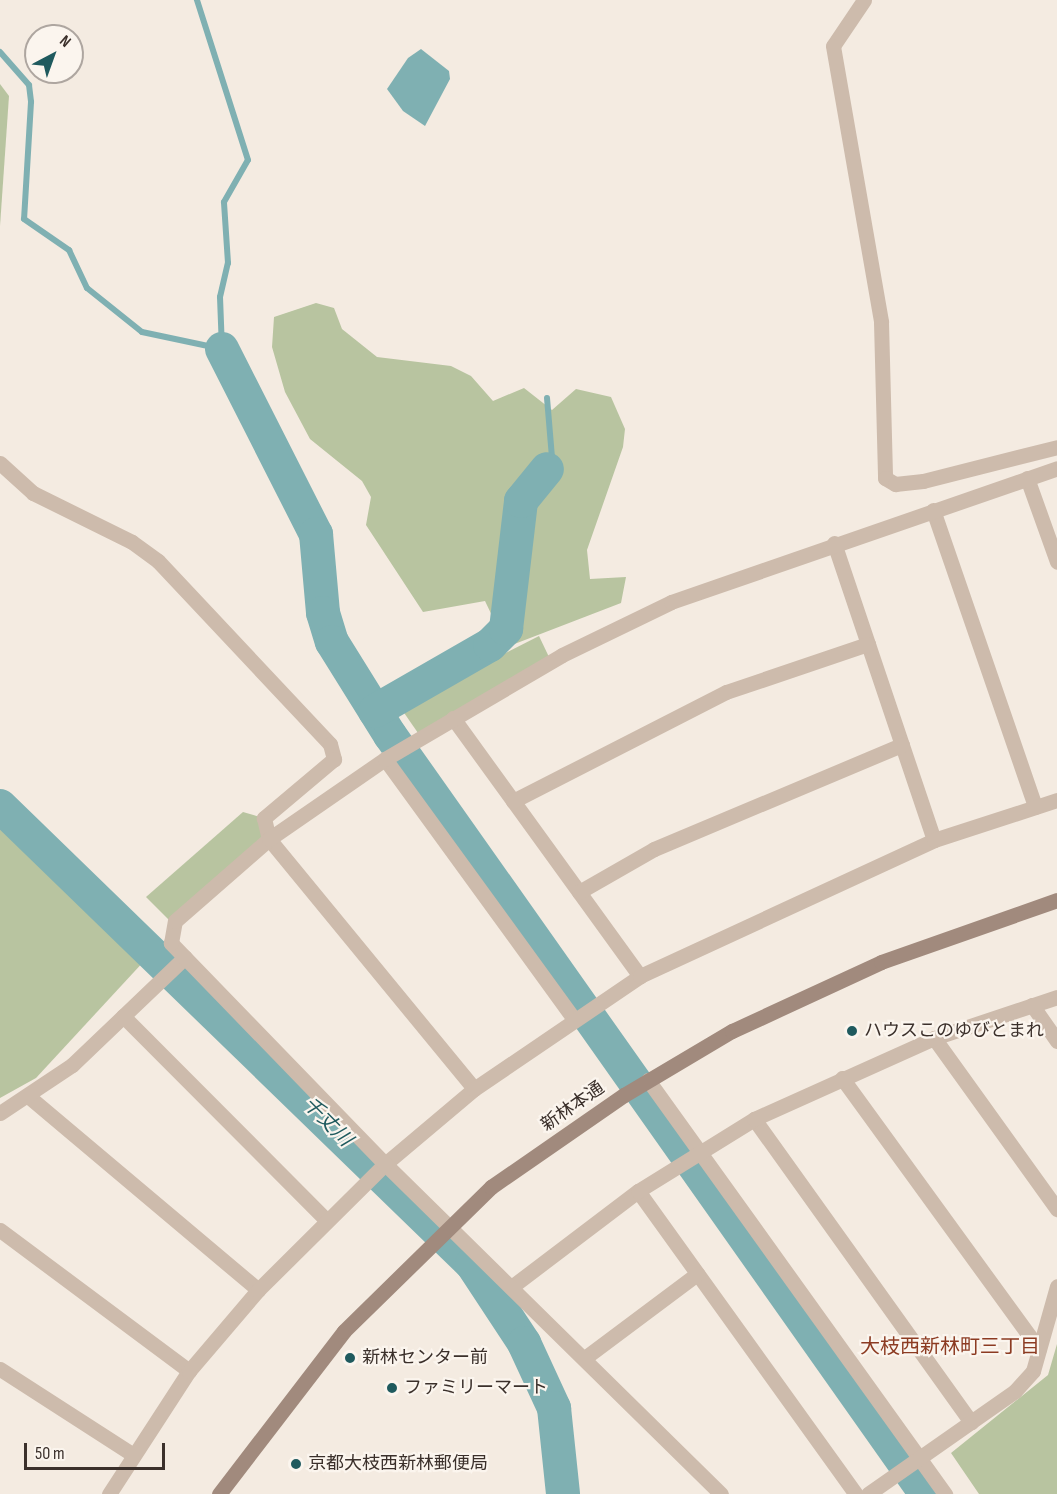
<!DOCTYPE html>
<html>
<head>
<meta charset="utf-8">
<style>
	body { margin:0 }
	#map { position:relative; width:1057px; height:1494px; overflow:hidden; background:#f4ebe1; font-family:"Sofia Sans Condensed","Noto Sans JP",sans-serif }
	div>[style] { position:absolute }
	.green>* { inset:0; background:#b8c4a0 }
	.water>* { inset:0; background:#7fb0b2 }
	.stream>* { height:6px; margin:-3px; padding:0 3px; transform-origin:3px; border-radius:3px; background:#7fb0b2 }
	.river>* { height:34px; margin:-17px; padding:0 17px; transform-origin:17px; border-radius:17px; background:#7fb0b2 }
	.street>* { height:15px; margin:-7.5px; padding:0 7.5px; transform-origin:7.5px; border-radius:7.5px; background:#cdbbac }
	.secondary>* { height:15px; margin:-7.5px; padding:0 7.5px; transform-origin:7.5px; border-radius:7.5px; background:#a18a7d }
	.dots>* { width:16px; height:16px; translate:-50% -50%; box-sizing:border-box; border:3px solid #fbf5ee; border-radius:50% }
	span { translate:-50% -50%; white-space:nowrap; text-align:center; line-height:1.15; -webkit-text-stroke:4.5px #fbf5ee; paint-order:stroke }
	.poi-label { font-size:18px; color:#3b302b }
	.left { translate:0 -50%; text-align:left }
	.street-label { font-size:18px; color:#3b302b }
	.water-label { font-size:20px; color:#1f5a5e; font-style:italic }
	.neighbourhood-label { font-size:20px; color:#8c3b22 }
	.north { position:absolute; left:24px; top:24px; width:60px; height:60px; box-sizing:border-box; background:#fbf5ee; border:2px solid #aea6a0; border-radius:50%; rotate:41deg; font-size:16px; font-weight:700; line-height:24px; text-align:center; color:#3b302b }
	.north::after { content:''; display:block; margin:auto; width:21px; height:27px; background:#1f5a5e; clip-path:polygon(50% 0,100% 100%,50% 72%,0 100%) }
	.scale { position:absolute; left:24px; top:1443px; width:141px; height:27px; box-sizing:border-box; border:3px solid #3b302b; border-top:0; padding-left:8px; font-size:18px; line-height:21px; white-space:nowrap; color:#3b302b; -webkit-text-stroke:4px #fbf5ee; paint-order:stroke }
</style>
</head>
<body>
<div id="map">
	<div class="green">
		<i style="clip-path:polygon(0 84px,9px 96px,0 226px)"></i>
		<i style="clip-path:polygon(316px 303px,334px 308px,342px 329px,377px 357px,451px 366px,471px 376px,493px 401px,524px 388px,552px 410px,576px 389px,611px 397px,625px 429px,623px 447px,587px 550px,590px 579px,626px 577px,621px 603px,507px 647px,485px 601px,423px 612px,366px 525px,371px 497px,362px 481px,310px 439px,285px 392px,272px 347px,274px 317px)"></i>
		<i style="clip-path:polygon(539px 636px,549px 657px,418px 733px,400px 707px)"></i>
		<i style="clip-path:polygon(243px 812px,260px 817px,265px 838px,171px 922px,146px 897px)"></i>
		<i style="clip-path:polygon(0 819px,146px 959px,36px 1078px,0 1098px)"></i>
		<i style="clip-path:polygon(1057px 1344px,1057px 1494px,979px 1494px,951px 1453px,1048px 1375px)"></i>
	</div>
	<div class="water">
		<i style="clip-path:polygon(421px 49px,449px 71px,450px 79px,425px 126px,403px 111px,387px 89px,408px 58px)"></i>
	</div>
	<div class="stream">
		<i style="left:0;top:52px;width:44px;rotate:48.7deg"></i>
		<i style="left:29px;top:85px;width:17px;rotate:83deg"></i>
		<i style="left:31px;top:102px;width:117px;rotate:93.4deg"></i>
		<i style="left:24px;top:219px;width:55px;rotate:34.6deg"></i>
		<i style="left:69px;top:250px;width:42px;rotate:64.7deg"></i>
		<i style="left:87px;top:288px;width:70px;rotate:38.7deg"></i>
		<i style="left:142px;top:332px;width:82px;rotate:12deg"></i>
		<i style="left:222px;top:349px;width:52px;rotate:-92.2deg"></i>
		<i style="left:220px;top:297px;width:35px;rotate:-77deg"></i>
		<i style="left:228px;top:263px;width:61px;rotate:-93.8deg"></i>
		<i style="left:224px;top:202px;width:48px;rotate:-60.3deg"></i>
		<i style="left:248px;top:160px;width:168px;rotate:-107.7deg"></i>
		<i style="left:547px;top:398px;width:59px;rotate:85.2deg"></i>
		<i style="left:552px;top:457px;width:13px;rotate:113deg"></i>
	</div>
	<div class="river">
		<i style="left:222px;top:349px;width:208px;rotate:63.1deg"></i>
		<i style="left:316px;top:534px;width:79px;rotate:84.9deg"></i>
		<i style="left:323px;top:613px;width:30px;rotate:73deg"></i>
		<i style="left:332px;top:642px;width:110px;rotate:58.1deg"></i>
		<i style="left:390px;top:735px;width:929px;rotate:54.77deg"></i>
		<i style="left:375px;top:711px;width:133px;rotate:-29.9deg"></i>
		<i style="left:490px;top:645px;width:23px;rotate:-45deg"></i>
		<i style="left:506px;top:629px;width:129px;rotate:-83.3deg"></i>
		<i style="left:521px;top:501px;width:41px;rotate:-50.9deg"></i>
		<i style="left:0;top:806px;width:658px;rotate:44.14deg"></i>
		<i style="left:472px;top:1264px;width:95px;rotate:56.6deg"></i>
		<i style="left:524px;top:1343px;width:72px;rotate:65.2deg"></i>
		<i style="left:554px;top:1408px;width:86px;rotate:84deg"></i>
	</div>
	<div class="street">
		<i style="left:864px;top:0;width:55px;rotate:124deg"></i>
		<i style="left:833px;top:46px;width:280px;rotate:80.1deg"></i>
		<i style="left:881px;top:322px;width:156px;rotate:88.5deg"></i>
		<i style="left:885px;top:478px;width:12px;rotate:31deg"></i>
		<i style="left:895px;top:484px;width:28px;rotate:-6deg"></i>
		<i style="left:923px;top:481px;width:138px;rotate:-14.2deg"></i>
		<i style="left:0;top:463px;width:45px;rotate:42.3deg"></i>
		<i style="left:33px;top:493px;width:110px;rotate:26.3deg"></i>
		<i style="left:132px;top:542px;width:32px;rotate:36deg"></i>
		<i style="left:158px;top:561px;width:251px;rotate:46.8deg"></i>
		<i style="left:330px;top:744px;width:16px;rotate:75deg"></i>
		<i style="left:334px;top:759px;width:92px;rotate:139.9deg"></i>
		<i style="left:264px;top:818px;width:22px;rotate:77deg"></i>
		<i style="left:269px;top:839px;width:323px;rotate:50.6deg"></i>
		<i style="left:1027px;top:478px;width:89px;rotate:70.3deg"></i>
		<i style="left:933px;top:510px;width:314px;rotate:71deg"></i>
		<i style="left:834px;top:543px;width:313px;rotate:71.4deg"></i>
		<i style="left:453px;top:718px;width:319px;rotate:54.1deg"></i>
		<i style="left:385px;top:759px;width:321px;rotate:54deg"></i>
		<i style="left:513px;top:801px;width:239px;rotate:-27.1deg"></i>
		<i style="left:726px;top:692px;width:150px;rotate:-18.7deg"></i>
		<i style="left:579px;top:892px;width:86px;rotate:-29.8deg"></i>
		<i style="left:654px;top:849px;width:269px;rotate:-22.8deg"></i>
		<i style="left:1032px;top:1005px;width:44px;rotate:55.2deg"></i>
		<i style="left:123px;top:1016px;width:289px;rotate:45.1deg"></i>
		<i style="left:934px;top:1038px;width:211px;rotate:54.3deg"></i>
		<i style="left:842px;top:1078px;width:335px;rotate:54deg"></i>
		<i style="left:648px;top:1080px;width:510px;rotate:54.34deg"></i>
		<i style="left:28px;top:1096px;width:301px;rotate:40.1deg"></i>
		<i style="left:0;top:1113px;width:87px;rotate:-33.7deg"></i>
		<i style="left:72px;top:1065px;width:156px;rotate:-43.7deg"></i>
		<i style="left:754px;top:1119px;width:373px;rotate:54.4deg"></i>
		<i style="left:638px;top:1191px;width:373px;rotate:54.3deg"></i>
		<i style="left:0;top:1230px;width:236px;rotate:36.7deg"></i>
		<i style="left:514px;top:1285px;width:156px;rotate:-37.2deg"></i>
		<i style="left:638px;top:1191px;width:137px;rotate:-31.8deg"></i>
		<i style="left:754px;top:1119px;width:197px;rotate:-24.2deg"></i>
		<i style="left:934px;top:1038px;width:130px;rotate:-18.4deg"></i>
		<i style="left:586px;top:1357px;width:139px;rotate:-36.8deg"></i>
		<i style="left:0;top:1369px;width:157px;rotate:32.8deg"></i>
		<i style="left:109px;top:1494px;width:147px;rotate:-57deg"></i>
		<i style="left:189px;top:1371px;width:106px;rotate:-49.6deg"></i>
		<i style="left:258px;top:1290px;width:179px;rotate:-44.8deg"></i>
		<i style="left:385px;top:1164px;width:116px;rotate:-40.1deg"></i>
		<i style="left:474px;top:1089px;width:201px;rotate:-34.2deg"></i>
		<i style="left:640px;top:976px;width:324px;rotate:-24.8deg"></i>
		<i style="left:934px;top:840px;width:129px;rotate:-18deg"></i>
		<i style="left:721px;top:1494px;width:471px;rotate:-135.5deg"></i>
		<i style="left:385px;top:1164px;width:308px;rotate:-134.1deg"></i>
		<i style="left:171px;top:943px;width:22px;rotate:-80deg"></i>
		<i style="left:175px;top:921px;width:125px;rotate:-41.1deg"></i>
		<i style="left:269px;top:839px;width:141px;rotate:-34.6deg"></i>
		<i style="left:385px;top:759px;width:205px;rotate:-30.4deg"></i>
		<i style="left:562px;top:655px;width:121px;rotate:-25.9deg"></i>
		<i style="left:671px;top:602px;width:409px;rotate:-19.1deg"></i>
		<i style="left:868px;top:1494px;width:179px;rotate:-35deg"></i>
		<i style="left:1015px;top:1391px;width:27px;rotate:-48deg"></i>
		<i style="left:1033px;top:1371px;width:88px;rotate:-74.2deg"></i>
	</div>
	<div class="secondary">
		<i style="left:219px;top:1494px;width:205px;rotate:-52.5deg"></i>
		<i style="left:344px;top:1331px;width:206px;rotate:-44.4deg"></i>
		<i style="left:491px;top:1187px;width:162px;rotate:-34.7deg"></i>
		<i style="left:624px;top:1095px;width:126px;rotate:-30.7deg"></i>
		<i style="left:732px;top:1031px;width:164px;rotate:-24.8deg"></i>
		<i style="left:881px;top:962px;width:187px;rotate:-19.4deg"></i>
	</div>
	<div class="dots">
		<i style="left:852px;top:1031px;background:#1f5a5e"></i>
		<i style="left:350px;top:1358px;background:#1f5a5e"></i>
		<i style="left:392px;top:1388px;background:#1f5a5e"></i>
		<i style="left:296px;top:1464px;background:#1f5a5e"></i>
	</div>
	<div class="poi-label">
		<span class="left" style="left:864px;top:1031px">ハウスこのゆびとまれ</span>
		<span class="left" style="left:362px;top:1358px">新林センター前</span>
		<span class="left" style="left:404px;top:1388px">ファミリーマート</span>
		<span class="left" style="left:308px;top:1464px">京都大枝西新林郵便局</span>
	</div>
	<div class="street-label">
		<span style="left:573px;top:1107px;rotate:-35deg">新林本通</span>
	</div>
	<div class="water-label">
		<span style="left:327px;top:1122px;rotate:45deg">千丈川</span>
	</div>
	<div class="neighbourhood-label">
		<span style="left:950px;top:1347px">大枝西新林町三丁目</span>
	</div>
	<div class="north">N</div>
	<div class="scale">50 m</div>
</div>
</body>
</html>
